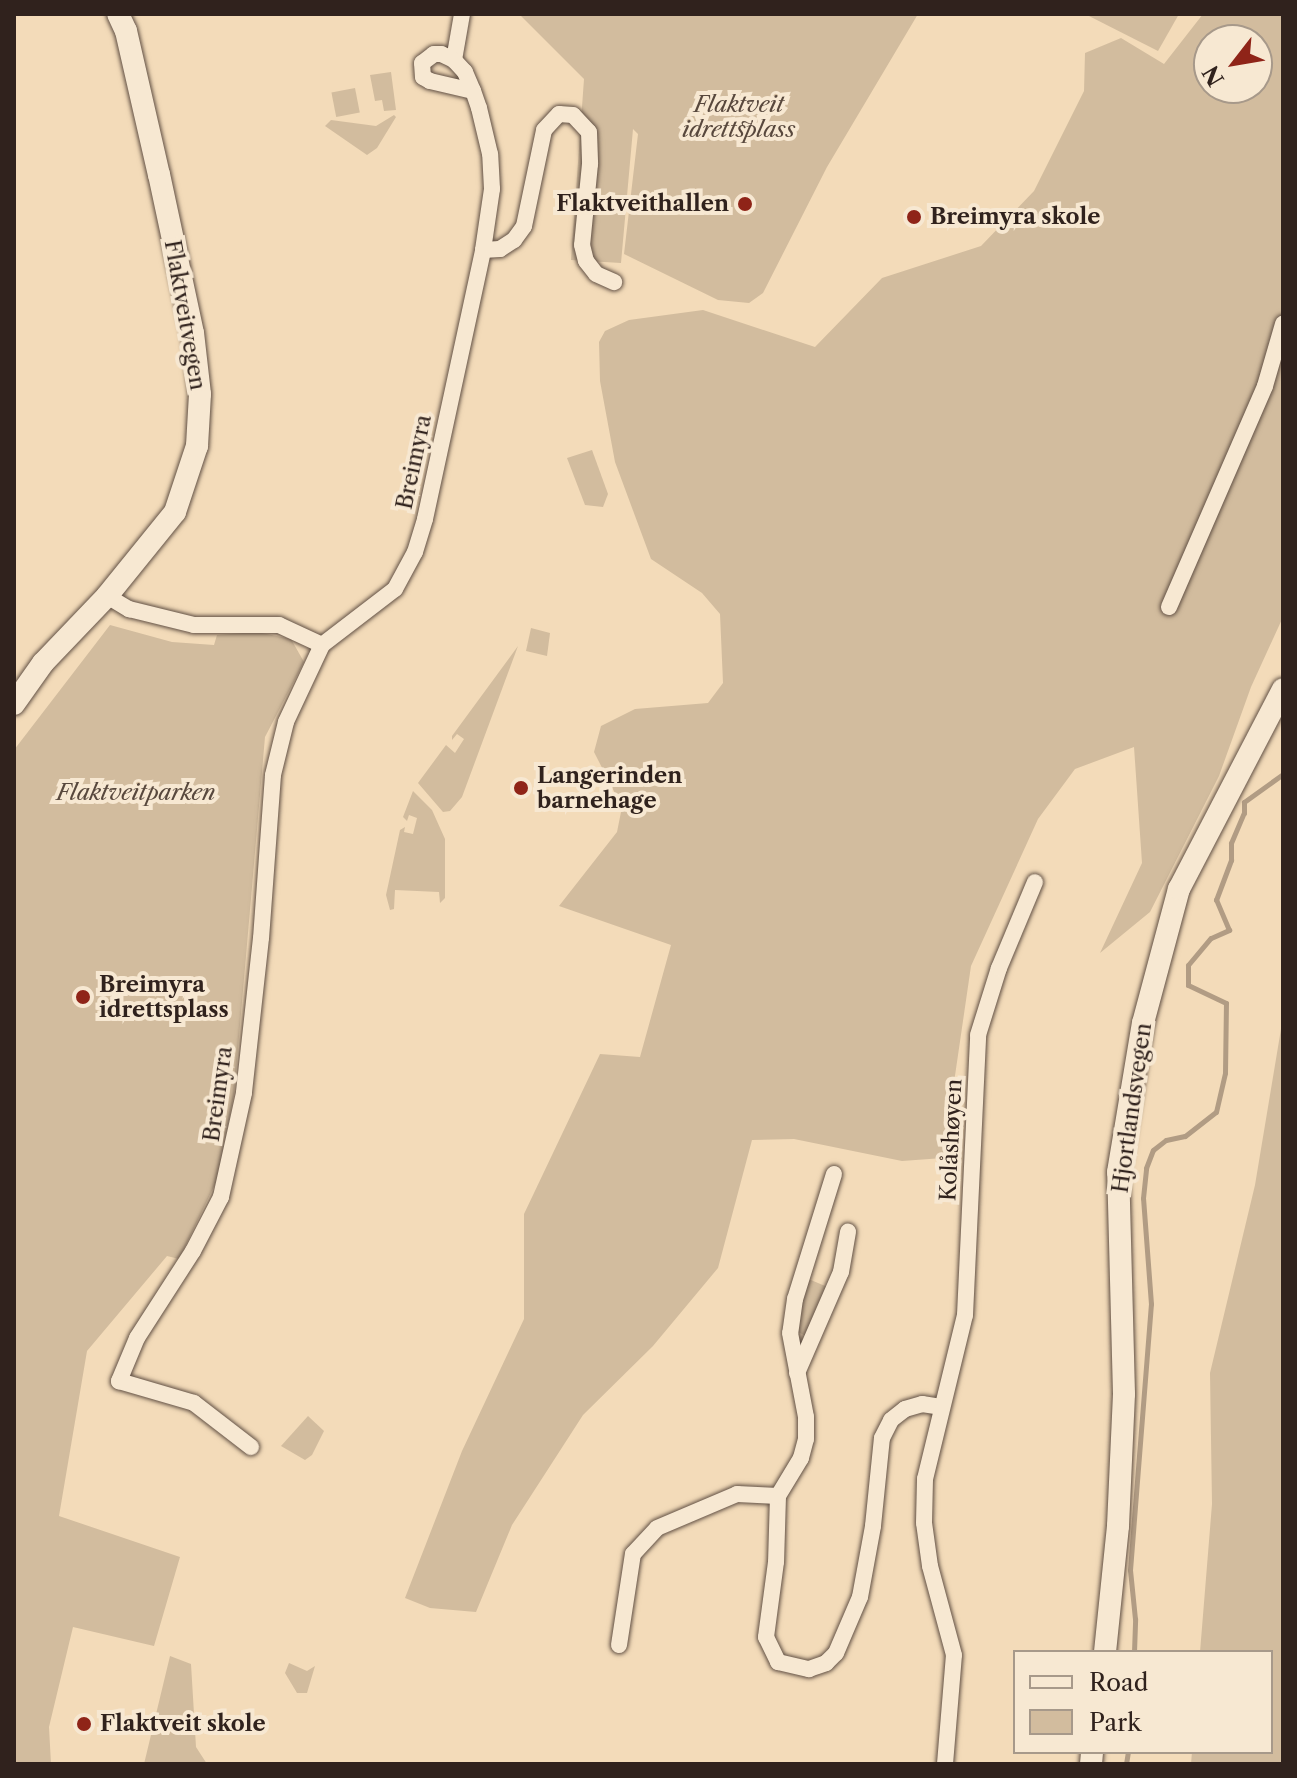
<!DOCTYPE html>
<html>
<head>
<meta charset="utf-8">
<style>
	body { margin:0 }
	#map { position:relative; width:1297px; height:1778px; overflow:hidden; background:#f3dbb9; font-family:"Libre Caslon Text",serif }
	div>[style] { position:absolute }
	.green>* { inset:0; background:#d2bc9e; transform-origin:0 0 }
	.stream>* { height:5px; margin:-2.5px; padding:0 2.5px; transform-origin:2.5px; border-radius:2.5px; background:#b19c84 }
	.roads { filter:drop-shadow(0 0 2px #615044) drop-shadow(0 0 2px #615044) }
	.street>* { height:16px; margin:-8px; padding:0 8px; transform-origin:8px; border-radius:8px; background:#f7e8d2 }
	.secondary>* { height:22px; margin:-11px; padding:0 11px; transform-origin:11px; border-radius:11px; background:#f7e8d2 }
	.dots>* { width:22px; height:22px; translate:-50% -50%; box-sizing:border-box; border:4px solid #f7e8d2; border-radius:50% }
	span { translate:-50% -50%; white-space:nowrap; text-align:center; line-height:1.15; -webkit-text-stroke:8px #f7e8d2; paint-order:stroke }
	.park-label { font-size:22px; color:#58483d; font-style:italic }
	.poi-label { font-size:22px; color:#30221d; font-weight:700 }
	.right { translate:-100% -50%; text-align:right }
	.left { translate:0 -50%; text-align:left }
	.street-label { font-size:22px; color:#30221d }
	.frame { position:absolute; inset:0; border:16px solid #30221d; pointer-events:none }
	.legend { position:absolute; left:1013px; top:1650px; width:260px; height:104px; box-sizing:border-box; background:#f7e8d2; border:2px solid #a7998a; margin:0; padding:10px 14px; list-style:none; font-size:24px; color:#30221d }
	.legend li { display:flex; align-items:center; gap:16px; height:40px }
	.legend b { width:40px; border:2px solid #a7998a }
	.north { position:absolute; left:1193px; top:24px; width:80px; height:80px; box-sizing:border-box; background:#f7e8d2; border:2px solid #a7998a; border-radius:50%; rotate:239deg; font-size:22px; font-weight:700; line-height:32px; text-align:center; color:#30221d }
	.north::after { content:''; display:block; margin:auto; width:28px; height:36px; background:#8f2418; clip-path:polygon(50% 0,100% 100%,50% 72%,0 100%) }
</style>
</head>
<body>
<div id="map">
	<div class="green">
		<i style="clip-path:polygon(519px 14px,918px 14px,827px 167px,763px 293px,749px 303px,718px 300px,624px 254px,638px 134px,633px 129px,621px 263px,571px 260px,584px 79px)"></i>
		<i style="clip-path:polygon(1085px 14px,1179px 14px,1158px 51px)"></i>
		<i style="clip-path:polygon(evenodd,1203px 14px,1283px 14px,1283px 617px,1251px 687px,1219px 776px,1150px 912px,1100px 953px,1142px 863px,1134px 747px,1075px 769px,1038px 819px,971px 966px,943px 1158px,902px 1161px,794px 1139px,752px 1140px,718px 1268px,653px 1346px,583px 1415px,512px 1525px,476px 1612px,430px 1608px,405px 1598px,462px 1451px,524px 1319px,524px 1214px,600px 1054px,640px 1057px,671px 945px,559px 906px,617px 832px,622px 807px,594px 752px,601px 726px,635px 709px,708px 703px,723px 683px,720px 614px,702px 593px,651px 559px,615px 462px,600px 381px,599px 342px,605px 331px,629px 320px,703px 310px,815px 347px,882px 278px,981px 246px,1034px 191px,1084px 91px,1085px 53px,1121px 38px,1164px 64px,1203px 14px,1209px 40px,1257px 40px,1257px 88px,1209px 88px,1209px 40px)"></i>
		<i style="clip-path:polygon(391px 72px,396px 110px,384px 111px,382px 100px,375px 101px,370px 75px)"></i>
		<i style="left:355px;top:88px;width:25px;height:24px;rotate:79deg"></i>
		<i style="clip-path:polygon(394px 115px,396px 117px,377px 148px,367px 155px,325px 126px,331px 120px,376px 126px)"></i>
		<i style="clip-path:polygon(592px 450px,608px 494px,603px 507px,585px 505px,567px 458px)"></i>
		<i style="clip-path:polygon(110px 625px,172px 642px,214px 645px,217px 635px,257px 632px,291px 639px,304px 662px,265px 737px,234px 1094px,218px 1178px,179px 1259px,167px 1256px,87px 1351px,59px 1516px,180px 1557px,154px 1646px,73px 1627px,49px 1727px,51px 1764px,14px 1764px,14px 750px)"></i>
		<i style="clip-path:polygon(531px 628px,550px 633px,547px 656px,526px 651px)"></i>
		<i style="clip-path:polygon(518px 646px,462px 797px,450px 811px,443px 812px,418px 783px,446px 745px,455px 753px,464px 739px,457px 734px,452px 740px,452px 736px)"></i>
		<i style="clip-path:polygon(413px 791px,432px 810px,445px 839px,445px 898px,440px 903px,439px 892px,395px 890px,394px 909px,390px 910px,386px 895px,400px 830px,405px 827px,404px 832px,413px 834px,417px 818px,409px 815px,407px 821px,403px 817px)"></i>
		<i style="clip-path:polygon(1283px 1017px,1283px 1764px,1191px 1764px,1192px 1752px,1271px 1752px,1271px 1652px,1200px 1652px,1212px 1504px,1210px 1373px,1255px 1185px)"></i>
		<i style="clip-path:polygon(806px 1278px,830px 1288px,808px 1337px,796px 1331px)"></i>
		<i style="clip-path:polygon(308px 1416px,324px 1431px,312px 1455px,305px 1460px,281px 1446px)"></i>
		<i style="clip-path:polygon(170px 1656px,191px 1664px,196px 1747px,207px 1764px,144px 1764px)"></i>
		<i style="clip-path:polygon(289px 1663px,307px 1671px,315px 1666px,307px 1693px,297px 1693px,285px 1673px)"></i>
	</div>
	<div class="stream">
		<i style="left:1283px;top:739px;width:11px;rotate:90deg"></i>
		<i style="left:1134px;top:1652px;width:33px;rotate:-88deg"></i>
		<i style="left:1135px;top:1619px;width:49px;rotate:-95.8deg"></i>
		<i style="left:1130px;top:1570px;width:267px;rotate:-85.5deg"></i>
		<i style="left:1151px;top:1304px;width:106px;rotate:-94.3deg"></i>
		<i style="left:1143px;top:1198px;width:30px;rotate:-84deg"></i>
		<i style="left:1146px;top:1168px;width:19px;rotate:-69deg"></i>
		<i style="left:1153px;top:1150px;width:16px;rotate:-38deg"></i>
		<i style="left:1166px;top:1140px;width:19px;rotate:-12deg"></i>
		<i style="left:1185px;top:1136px;width:39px;rotate:-38deg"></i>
		<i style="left:1216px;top:1112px;width:40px;rotate:-77deg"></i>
		<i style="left:1225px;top:1073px;width:70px;rotate:-89.2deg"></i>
		<i style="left:1226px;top:1003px;width:42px;rotate:-154.7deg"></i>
		<i style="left:1188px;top:985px;width:20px;rotate:-90deg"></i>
		<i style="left:1188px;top:965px;width:35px;rotate:-50deg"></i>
		<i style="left:1211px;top:938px;width:20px;rotate:-24deg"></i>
		<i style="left:1229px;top:930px;width:33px;rotate:-113deg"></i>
		<i style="left:1216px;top:900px;width:43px;rotate:-69.4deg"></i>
		<i style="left:1231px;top:860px;width:17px;rotate:-90deg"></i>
		<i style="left:1231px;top:843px;width:33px;rotate:-67deg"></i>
		<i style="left:1244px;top:813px;width:11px;rotate:-90deg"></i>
		<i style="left:1244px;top:802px;width:48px;rotate:-35.7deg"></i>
		<i style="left:1126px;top:1764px;width:12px;rotate:-81deg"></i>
	</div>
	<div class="roads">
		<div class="street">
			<i style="left:454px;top:60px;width:47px;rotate:-80.1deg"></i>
			<i style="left:483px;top:250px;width:17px;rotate:-3deg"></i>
			<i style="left:500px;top:249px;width:17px;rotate:-33deg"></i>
			<i style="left:514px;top:240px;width:17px;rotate:-54deg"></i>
			<i style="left:524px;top:226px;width:98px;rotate:-78.2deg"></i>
			<i style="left:544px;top:130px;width:22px;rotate:-47deg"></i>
			<i style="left:559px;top:114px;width:14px;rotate:4deg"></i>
			<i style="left:573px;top:115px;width:23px;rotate:47deg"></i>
			<i style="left:589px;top:132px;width:32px;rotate:88deg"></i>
			<i style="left:590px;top:164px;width:81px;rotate:95.6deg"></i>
			<i style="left:582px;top:245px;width:16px;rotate:76deg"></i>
			<i style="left:586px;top:261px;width:16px;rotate:52deg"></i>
			<i style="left:596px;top:274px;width:20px;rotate:24deg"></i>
			<i style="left:107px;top:596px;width:26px;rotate:31deg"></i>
			<i style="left:129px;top:609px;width:67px;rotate:13.8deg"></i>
			<i style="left:194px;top:625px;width:85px"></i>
			<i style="left:279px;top:625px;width:47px;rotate:24.9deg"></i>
			<i style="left:322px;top:645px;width:85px;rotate:115.1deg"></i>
			<i style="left:286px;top:722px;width:55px;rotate:103.8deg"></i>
			<i style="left:273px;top:775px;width:163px;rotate:94.2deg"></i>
			<i style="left:261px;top:938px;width:156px;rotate:96.3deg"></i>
			<i style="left:244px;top:1093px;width:107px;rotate:102.5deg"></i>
			<i style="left:221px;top:1197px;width:61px;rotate:117.4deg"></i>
			<i style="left:193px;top:1251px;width:103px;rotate:122.8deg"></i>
			<i style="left:137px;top:1338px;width:47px;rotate:112.7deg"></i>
			<i style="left:119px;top:1381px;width:78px;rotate:16.3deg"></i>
			<i style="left:194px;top:1403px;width:72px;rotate:37.7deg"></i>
			<i style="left:1169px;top:607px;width:241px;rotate:-66.5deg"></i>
			<i style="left:1265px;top:386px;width:65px;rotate:-73.8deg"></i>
			<i style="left:322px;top:645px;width:92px;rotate:-37.5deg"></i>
			<i style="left:395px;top:589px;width:42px;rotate:-61.6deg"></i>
			<i style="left:415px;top:552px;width:34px;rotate:-73deg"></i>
			<i style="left:425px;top:519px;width:275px;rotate:-77.8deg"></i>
			<i style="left:483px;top:250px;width:62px;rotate:-81.6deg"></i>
			<i style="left:492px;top:189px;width:35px;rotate:-93deg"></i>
			<i style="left:490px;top:154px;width:47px;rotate:-103.4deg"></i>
			<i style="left:479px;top:108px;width:18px;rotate:-109deg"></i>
			<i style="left:473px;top:91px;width:21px;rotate:-113deg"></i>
			<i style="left:465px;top:72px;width:16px;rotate:-133deg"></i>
			<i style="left:454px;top:60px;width:14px;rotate:-155deg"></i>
			<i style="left:441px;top:54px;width:7px;rotate:180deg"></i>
			<i style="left:434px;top:54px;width:15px;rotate:143deg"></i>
			<i style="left:422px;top:63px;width:14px;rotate:86deg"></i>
			<i style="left:423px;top:77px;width:8px;rotate:30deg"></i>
			<i style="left:430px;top:81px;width:44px;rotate:13.1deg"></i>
			<i style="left:834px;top:1174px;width:131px;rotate:107.3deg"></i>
			<i style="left:795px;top:1299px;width:34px;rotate:98deg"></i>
			<i style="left:790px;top:1333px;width:86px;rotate:79.2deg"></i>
			<i style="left:806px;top:1417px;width:22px;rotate:90deg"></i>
			<i style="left:806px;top:1439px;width:20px;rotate:105deg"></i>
			<i style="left:801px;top:1458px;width:44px;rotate:121.2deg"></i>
			<i style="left:778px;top:1496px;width:66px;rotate:91.7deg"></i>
			<i style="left:776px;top:1562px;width:76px;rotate:97.6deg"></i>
			<i style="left:766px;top:1637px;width:28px;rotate:64deg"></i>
			<i style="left:778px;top:1662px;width:32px;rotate:13deg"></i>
			<i style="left:809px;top:1669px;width:18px;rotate:-19deg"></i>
			<i style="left:826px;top:1663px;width:14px;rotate:-45deg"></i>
			<i style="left:836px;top:1653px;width:61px;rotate:-66.8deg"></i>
			<i style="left:860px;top:1597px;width:72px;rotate:-79.6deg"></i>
			<i style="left:873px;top:1526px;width:88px;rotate:-84.2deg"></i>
			<i style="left:882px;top:1438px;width:20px;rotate:-63deg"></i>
			<i style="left:891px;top:1420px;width:18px;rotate:-38deg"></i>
			<i style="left:905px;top:1409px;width:18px;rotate:-16deg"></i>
			<i style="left:922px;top:1404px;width:19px;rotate:9deg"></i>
			<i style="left:797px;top:1373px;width:110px;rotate:-66.5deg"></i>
			<i style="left:841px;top:1272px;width:41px;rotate:-80.1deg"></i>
			<i style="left:619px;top:1645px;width:92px;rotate:-81.3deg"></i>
			<i style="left:633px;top:1554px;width:35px;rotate:-47deg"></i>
			<i style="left:657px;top:1528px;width:87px;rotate:-23deg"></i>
			<i style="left:737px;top:1494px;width:41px;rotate:2.8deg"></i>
			<i style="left:945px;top:1764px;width:109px;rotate:-85.3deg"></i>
			<i style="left:954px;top:1655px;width:92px;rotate:-105.1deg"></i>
			<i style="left:930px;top:1566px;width:43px;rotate:-97.9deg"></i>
			<i style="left:924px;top:1523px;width:44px;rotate:-88.7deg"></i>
			<i style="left:925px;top:1479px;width:169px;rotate:-76.3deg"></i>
			<i style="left:965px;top:1315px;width:280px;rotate:-87.3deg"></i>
			<i style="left:978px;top:1035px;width:70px;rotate:-72.6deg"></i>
			<i style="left:999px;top:968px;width:93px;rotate:-67.3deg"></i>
		</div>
		<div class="secondary">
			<i style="left:14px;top:704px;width:50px;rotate:-54.7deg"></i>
			<i style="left:43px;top:663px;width:93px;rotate:-46.3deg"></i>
			<i style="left:107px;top:596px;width:108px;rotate:-51deg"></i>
			<i style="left:175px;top:512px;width:70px;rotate:-71.6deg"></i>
			<i style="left:197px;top:446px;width:52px;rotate:-86.7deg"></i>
			<i style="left:200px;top:394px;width:61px;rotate:-96.5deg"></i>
			<i style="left:193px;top:333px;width:162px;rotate:-102.1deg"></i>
			<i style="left:159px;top:175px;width:148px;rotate:-102.9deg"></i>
			<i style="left:126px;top:31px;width:19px;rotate:-115deg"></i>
			<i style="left:1105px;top:1652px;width:127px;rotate:-84.1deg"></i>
			<i style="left:1118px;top:1526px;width:132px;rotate:-87.4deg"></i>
			<i style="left:1124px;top:1394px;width:222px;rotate:-91.5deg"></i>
			<i style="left:1118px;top:1172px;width:151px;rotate:-80.5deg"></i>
			<i style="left:1143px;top:1023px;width:139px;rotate:-75deg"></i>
			<i style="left:1179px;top:889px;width:225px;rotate:-62.5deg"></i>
			<i style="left:1091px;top:1764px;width:12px;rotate:-85deg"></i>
		</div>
	</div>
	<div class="dots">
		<i style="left:745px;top:204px;background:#8f2418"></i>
		<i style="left:914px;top:217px;background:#8f2418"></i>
		<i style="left:521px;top:788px;background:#8f2418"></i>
		<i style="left:83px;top:997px;background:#8f2418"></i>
		<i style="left:84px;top:1724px;background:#8f2418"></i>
	</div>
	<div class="park-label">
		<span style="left:739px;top:117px">Flaktveit<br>idrettsplass</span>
		<span style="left:136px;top:793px">Flaktveitparken</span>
	</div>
	<div class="poi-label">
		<span class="right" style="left:729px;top:204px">Flaktveithallen</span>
		<span class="left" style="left:930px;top:217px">Breimyra skole</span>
		<span class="left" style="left:537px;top:788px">Langerinden<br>barnehage</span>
		<span class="left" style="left:99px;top:997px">Breimyra<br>idrettsplass</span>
		<span class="left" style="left:100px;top:1724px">Flaktveit skole</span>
	</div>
	<div class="street-label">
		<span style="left:185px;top:315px;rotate:80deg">Flaktveitvegen</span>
		<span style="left:414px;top:462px;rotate:-78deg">Breimyra</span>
		<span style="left:218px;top:1094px;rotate:-82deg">Breimyra</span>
		<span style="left:1132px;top:1108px;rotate:-82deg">Hjortlandsvegen</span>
		<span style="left:951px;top:1140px;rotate:-87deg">Kolåshøyen</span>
	</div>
	<div class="frame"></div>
	<ul class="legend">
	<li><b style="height:10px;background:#f7e8d2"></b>Road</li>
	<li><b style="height:22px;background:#d2bc9e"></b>Park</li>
	</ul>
	<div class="north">N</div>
</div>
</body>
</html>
